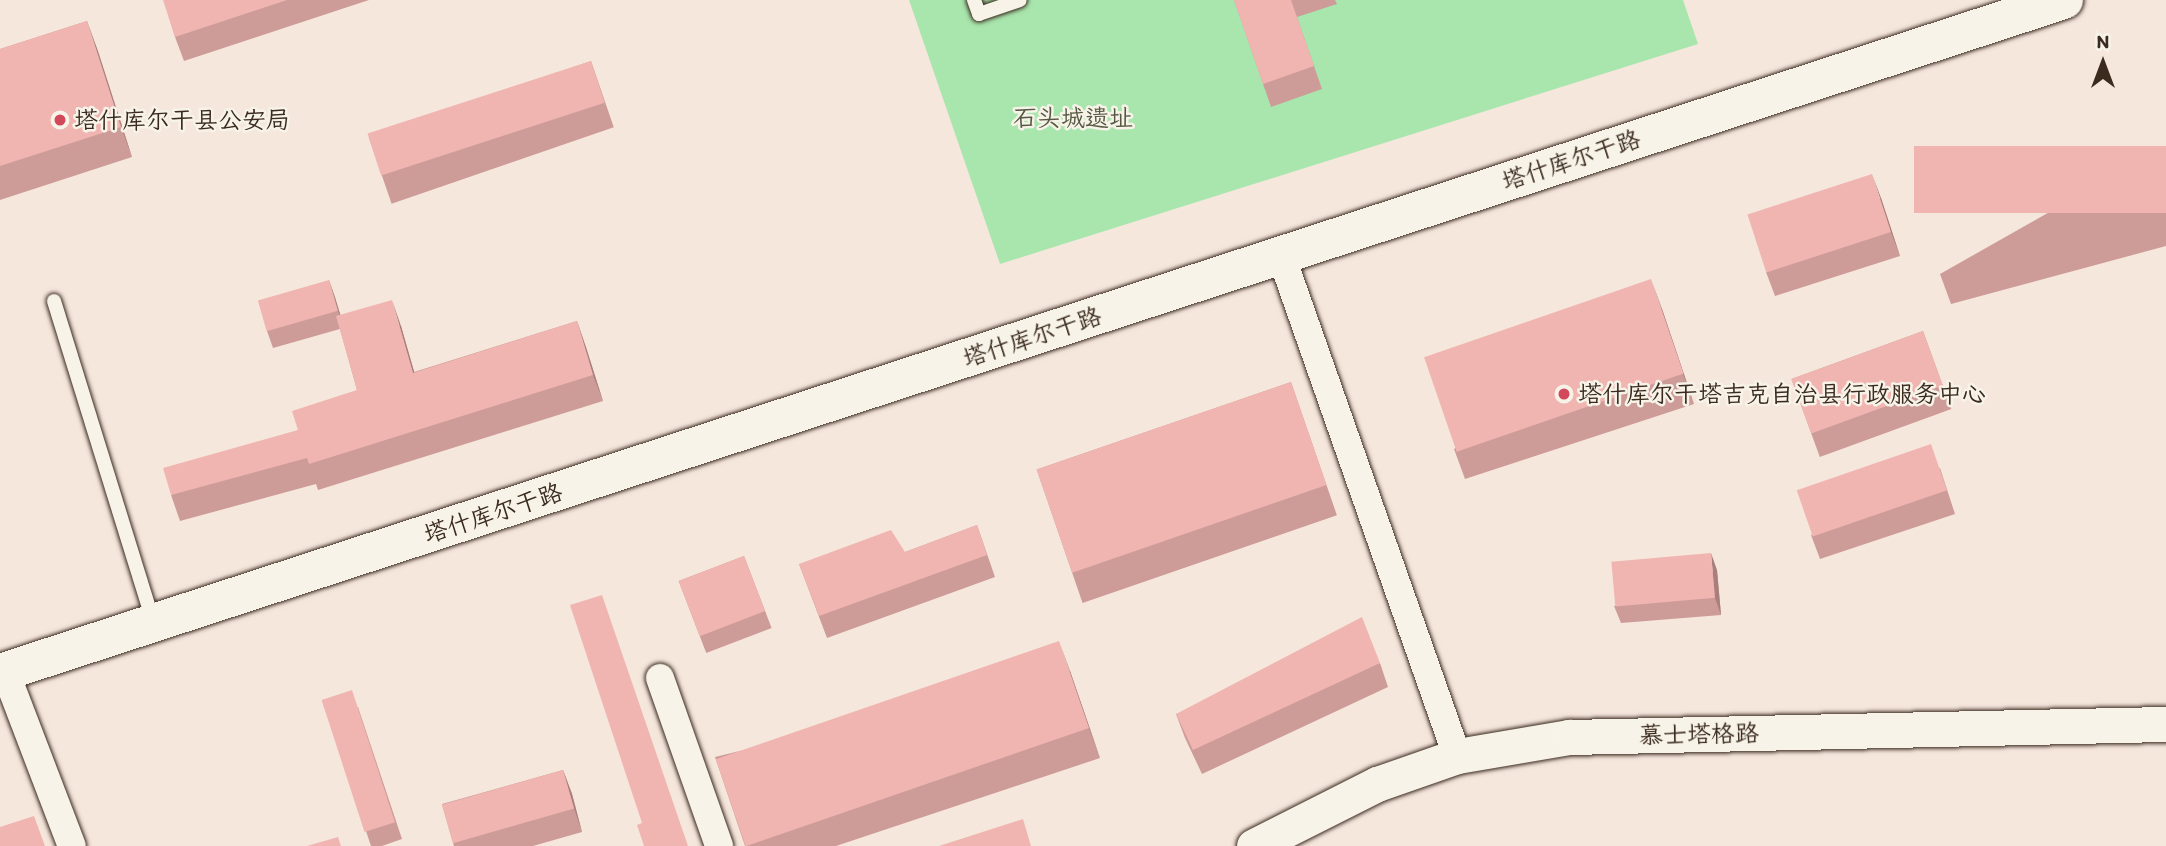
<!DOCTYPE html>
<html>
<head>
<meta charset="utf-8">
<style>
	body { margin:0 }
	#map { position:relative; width:2166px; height:846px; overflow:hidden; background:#f6e7dd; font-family:Itim,"LXGW WenKai TC",sans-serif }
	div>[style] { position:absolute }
	.green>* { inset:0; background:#a8e6ad }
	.roads { filter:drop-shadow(0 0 2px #3b2a1e) drop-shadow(0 0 2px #3b2a1e) }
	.service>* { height:14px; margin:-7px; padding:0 7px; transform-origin:7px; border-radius:7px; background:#f7f3e8 }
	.minor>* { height:28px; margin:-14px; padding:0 14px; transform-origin:14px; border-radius:14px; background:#f7f3e8 }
	.tertiary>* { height:35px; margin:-17.5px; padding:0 17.5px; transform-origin:17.5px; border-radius:17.5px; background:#f7f3e8 }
	.secondary>* { height:38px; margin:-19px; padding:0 19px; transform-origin:19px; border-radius:19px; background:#f7f3e8 }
	.wall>* { inset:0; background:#ce9c98; transform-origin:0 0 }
	.shaded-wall>* { inset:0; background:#a87f7c }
	.building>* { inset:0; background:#f0b5b1; transform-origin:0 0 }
	.dots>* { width:19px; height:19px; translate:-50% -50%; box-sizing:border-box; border:4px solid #f7f3e8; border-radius:50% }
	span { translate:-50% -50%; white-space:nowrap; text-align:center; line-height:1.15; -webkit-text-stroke:5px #f7f3e8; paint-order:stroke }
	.park-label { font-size:24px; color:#565942 }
	.poi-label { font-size:24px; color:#3b2a1e }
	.left { translate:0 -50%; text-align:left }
	.street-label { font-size:24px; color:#3b2a1e }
	.north { position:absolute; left:2068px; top:28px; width:70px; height:70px; -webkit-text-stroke:5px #f7f3e8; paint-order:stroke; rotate:0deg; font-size:19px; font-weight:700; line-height:28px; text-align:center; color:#3b2a1e }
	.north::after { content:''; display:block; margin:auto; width:24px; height:32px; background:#3b2a1e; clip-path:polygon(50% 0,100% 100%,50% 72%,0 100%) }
</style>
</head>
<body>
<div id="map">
	<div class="green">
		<i style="clip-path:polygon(909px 0,1683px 0,1698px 44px,1000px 264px)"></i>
	</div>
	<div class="roads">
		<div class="service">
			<i style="left:974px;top:0;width:15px;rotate:70deg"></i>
			<i style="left:979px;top:14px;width:43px;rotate:-18.9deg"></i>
			<i style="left:54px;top:301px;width:335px;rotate:72.8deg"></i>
		</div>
		<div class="minor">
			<i style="left:1281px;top:255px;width:531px;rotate:70.64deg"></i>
			<i style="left:5px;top:671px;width:187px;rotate:69.1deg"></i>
			<i style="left:660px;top:678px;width:178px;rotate:70.6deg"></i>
		</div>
		<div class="tertiary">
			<i style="left:1254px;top:846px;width:138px;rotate:-26.8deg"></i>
			<i style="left:1377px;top:784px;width:85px;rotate:-19.3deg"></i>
			<i style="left:1457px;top:756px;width:114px;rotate:-9.6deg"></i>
			<i style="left:1569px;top:737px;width:597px;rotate:-1.25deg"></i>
		</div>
		<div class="secondary">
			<i style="left:0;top:673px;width:2171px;rotate:-18.06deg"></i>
		</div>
	</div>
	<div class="wall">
		<i style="clip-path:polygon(164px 0,369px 0,184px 61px,175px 37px)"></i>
		<i style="clip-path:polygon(1234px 0,1335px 0,1337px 4px,1297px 17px,1322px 89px,1271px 107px)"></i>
		<i style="clip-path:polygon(87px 21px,132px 157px,0 200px,0 49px)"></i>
		<i style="left:591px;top:61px;width:70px;height:235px;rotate:71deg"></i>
		<i style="clip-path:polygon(2166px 146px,2166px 246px,1951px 304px,1940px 274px)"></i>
		<i style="clip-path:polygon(1881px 198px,1900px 256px,1775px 296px,1766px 272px)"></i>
		<i style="clip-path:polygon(329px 280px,340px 315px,401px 326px,414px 372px,577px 321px,603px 401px,318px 490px,316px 484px,180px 521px,171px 495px,298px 430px,357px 390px,340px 329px,273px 348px,267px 331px)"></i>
		<i style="clip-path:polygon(1662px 309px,1694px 404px,1465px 479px,1454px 449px)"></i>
		<i style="left:1923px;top:331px;width:83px;height:140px;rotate:70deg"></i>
		<i style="left:1291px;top:382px;width:141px;height:269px;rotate:71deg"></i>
		<i style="clip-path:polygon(1940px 468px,1955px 514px,1820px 559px,1811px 535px)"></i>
		<i style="clip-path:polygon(977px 525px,995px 577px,827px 638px,799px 564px,905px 552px)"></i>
		<i style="left:744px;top:556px;width:77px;height:70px;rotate:69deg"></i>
		<i style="clip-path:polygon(1717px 570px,1721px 615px,1621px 623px,1614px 606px)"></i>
		<i style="clip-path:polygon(1380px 663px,1388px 687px,1202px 774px,1185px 738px,1176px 714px)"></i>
		<i style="clip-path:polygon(1070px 671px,1100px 758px,836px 846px,745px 846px,715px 757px)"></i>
		<i style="clip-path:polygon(322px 700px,358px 707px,402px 839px,382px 846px,371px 846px)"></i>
		<i style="clip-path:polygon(563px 770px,572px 794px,582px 832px,533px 846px,454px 846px,442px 804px)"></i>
	</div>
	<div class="shaded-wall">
		<i style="clip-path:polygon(87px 21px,98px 51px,132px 157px,121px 127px)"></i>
		<i style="clip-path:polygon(1872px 174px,1881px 198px,1900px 256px,1891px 232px)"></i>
		<i style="clip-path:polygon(1651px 279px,1662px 309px,1694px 404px,1683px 374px)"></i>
		<i style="clip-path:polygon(329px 280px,335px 297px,344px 327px,338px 311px)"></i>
		<i style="clip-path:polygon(392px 300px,401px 326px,422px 399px,413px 373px)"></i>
		<i style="clip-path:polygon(577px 321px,586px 347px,603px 401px,593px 375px)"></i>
		<i style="clip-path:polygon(1711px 553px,1717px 570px,1721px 615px,1715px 598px)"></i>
		<i style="clip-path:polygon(1059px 641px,1070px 671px,1100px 758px,1089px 728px)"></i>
		<i style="clip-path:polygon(563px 770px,572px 794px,582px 832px,574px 808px)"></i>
	</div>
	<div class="building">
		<i style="clip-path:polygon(163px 0,287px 0,175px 37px)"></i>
		<i style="clip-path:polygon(1234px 0,1291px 0,1314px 66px,1263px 84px)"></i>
		<i style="clip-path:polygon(87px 21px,121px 127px,0 166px,0 49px)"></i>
		<i style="left:591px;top:61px;width:44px;height:235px;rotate:72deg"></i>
		<i style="left:2166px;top:146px;width:67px;height:252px;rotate:90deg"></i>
		<i style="left:1872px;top:174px;width:61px;height:131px;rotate:72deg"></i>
		<i style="left:1651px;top:279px;width:100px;height:240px;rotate:71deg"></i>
		<i style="left:329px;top:280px;width:32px;height:74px;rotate:74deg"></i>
		<i style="clip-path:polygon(392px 300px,413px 373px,577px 321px,593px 375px,309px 464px,307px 458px,171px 495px,163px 468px,298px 430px,292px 411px,357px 390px,336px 316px)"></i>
		<i style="left:1923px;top:331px;width:58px;height:140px;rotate:70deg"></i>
		<i style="left:1291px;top:382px;width:109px;height:269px;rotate:71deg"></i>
		<i style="left:1931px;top:444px;width:49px;height:142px;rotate:71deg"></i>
		<i style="clip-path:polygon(977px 525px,987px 555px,819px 616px,799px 564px,891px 530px,905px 552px)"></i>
		<i style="left:1711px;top:553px;width:45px;height:100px;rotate:85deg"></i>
		<i style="left:744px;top:556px;width:59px;height:70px;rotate:69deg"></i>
		<i style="clip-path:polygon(602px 595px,688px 846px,644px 846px,637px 825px,642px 823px,570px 605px)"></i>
		<i style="clip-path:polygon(1362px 617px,1380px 663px,1193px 750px,1176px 714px)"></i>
		<i style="left:1059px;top:641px;width:92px;height:363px;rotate:71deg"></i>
		<i style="left:352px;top:690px;width:139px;height:32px;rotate:72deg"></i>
		<i style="left:563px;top:770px;width:40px;height:126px;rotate:74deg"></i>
		<i style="clip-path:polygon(34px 816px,45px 846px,0 846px,0 827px)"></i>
		<i style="clip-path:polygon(1023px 819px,1031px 846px,939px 846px)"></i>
		<i style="clip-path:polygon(338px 837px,341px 846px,307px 846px)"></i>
	</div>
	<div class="dots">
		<i style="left:60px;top:120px;background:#d1495b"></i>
		<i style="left:1564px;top:394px;background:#d1495b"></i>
	</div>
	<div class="park-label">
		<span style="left:1073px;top:118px">石头城遗址</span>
	</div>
	<div class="poi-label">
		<span class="left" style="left:74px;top:120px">塔什库尔干县公安局</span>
		<span class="left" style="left:1578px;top:394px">塔什库尔干塔吉克自治县行政服务中心</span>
	</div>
	<div class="street-label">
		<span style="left:1571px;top:160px;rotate:-18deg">塔什库尔干路</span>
		<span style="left:1032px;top:337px;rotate:-18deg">塔什库尔干路</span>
		<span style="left:493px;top:513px;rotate:-18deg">塔什库尔干路</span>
		<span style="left:1699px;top:734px;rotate:-1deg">慕士塔格路</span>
	</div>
	<div class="north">N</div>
</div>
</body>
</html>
